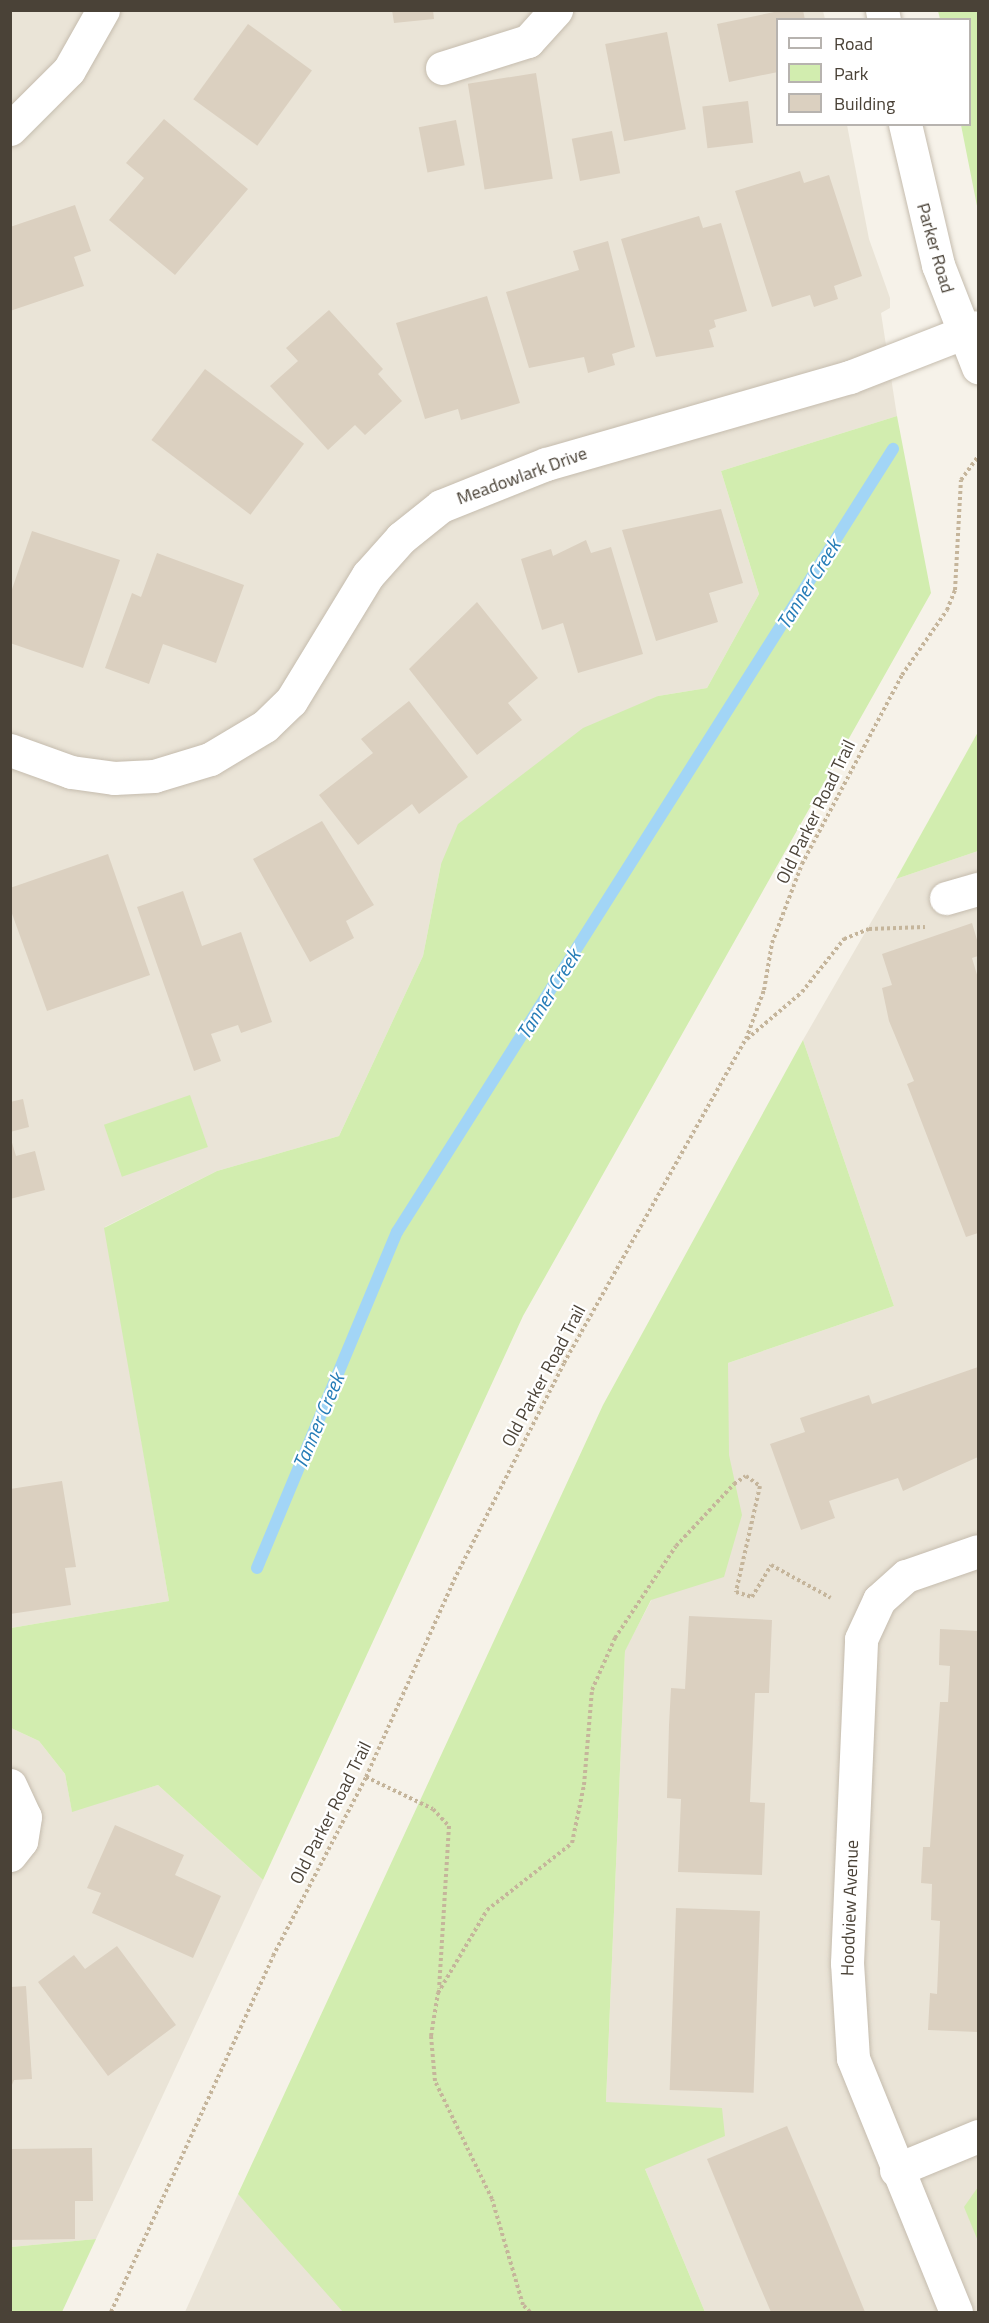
<!DOCTYPE html>
<html>
<head>
<meta charset="utf-8">
<style>
	body { margin:0 }
	#map { position:relative; width:989px; height:2323px; overflow:hidden; background:#f6f2e9; font-family:"Titillium Web",sans-serif }
	div>[style] { position:absolute }
	.residential>* { inset:0; background:#eae4d7 }
	.green>* { inset:0; background:#d2edaf; transform-origin:0 0 }
	.stream>* { height:12px; margin:-6px; padding:0 6px; transform-origin:6px; border-radius:6px; background:#a2d5f6 }
	.building>* { inset:0; background:#dbd0c0; transform-origin:0 0 }
	.path>* { height:4px; margin-top:-2px; transform-origin:0; background:repeating-linear-gradient(90deg,#c5b59b 0 3px,transparent 0 6px) }
	.roads { filter:drop-shadow(0 0 2px #c5bcae) drop-shadow(0 0 2px #c5bcae) }
	.minor>* { height:33px; margin:-16.5px; padding:0 16.5px; transform-origin:16.5px; border-radius:16.5px; background:#fff }
	span { translate:-50% -50%; white-space:nowrap; text-align:center; line-height:1.15; -webkit-text-stroke:4.5px #fff; paint-order:stroke }
	.street-label { font-size:18px; color:#4a4237 }
	.water-label { font-size:20px; color:#257cb7; font-style:italic }
	.frame { position:absolute; inset:0; border:12px solid #4a4237; pointer-events:none }
	.legend { position:absolute; left:776px; top:18px; width:195px; height:108px; box-sizing:border-box; background:#fff; border:2px solid #b7b3af; margin:0; padding:8px 10px; list-style:none; font-size:18px; color:#4a4237 }
	.legend li { display:flex; align-items:center; gap:12px; height:30px }
	.legend b { width:30px; border:2px solid #b7b3af }
</style>
</head>
<body>
<div id="map">
	<div class="residential">
		<i style="clip-path:polygon(11px 11px,823px 11px,825px 19px,778px 20px,778px 124px,847px 125px,869px 239px,890px 298px,890px 308px,881px 313px,897px 416px,721px 471px,759px 594px,707px 688px,658px 696px,441px 864px,423px 956px,339px 1136px,217px 1171px,105px 1227px,169px 1601px,11px 1628px)"></i>
		<i style="clip-path:polygon(978px 851px,978px 2312px,705px 2312px,645px 2169px,606px 2102px,625px 1650px,728px 1455px,728px 1363px,894px 1306px,803px 1040px,896px 879px)"></i>
		<i style="clip-path:polygon(11px 1728px,39px 1741px,65px 1774px,72px 1811px,158px 1785px,263px 1880px,96px 2239px,11px 2247px)"></i>
		<i style="clip-path:polygon(238px 2194px,332px 2294px,343px 2312px,185px 2312px)"></i>
	</div>
	<div class="green">
		<i style="clip-path:polygon(938px 11px,978px 11px,978px 211px,961px 125px,970px 124px,970px 20px,940px 19px)"></i>
		<i style="clip-path:polygon(897px 416px,931px 593px,523px 1316px,263px 1880px,158px 1785px,72px 1812px,65px 1774px,39px 1741px,11px 1728px,11px 1628px,169px 1601px,104px 1228px,217px 1171px,339px 1136px,423px 956px,441px 864px,458px 824px,583px 728px,658px 696px,707px 688px,759px 594px,721px 471px)"></i>
		<i style="clip-path:polygon(978px 732px,978px 851px,896px 879px)"></i>
		<i style="clip-path:polygon(803px 1040px,894px 1306px,728px 1363px,729px 1455px,742px 1515px,724px 1577px,651px 1600px,625px 1651px,606px 2102px,722px 2108px,725px 2136px,645px 2169px,705px 2312px,343px 2312px,238px 2194px,603px 1405px)"></i>
		<i style="left:190px;top:1095px;width:55px;height:91px;rotate:71deg"></i>
		<i style="clip-path:polygon(978px 2187px,978px 2241px,964px 2207px)"></i>
		<i style="clip-path:polygon(96px 2239px,62px 2312px,11px 2312px,11px 2247px)"></i>
	</div>
	<div class="stream">
		<i style="left:257px;top:1568px;width:364px;rotate:-67.4deg"></i>
		<i style="left:397px;top:1232px;width:927px;rotate:-57.65deg"></i>
	</div>
	<div class="building">
		<i style="clip-path:polygon(392px 10px,433px 10px,434px 19px,394px 23px)"></i>
		<i style="clip-path:polygon(784px 10px,803px 10px,805px 20px,778px 20px,778px 72px,729px 82px,717px 24px)"></i>
		<i style="left:248px;top:24px;width:79px;height:93px;rotate:36deg"></i>
		<i style="left:667px;top:32px;width:99px;height:63px;rotate:79deg"></i>
		<i style="left:536px;top:73px;width:107px;height:69px;rotate:81deg"></i>
		<i style="left:748px;top:101px;width:42px;height:46px;rotate:83deg"></i>
		<i style="clip-path:polygon(164px 119px,248px 189px,175px 275px,109px 220px,144px 178px,126px 163px)"></i>
		<i style="left:456px;top:120px;width:46px;height:38px;rotate:79deg"></i>
		<i style="left:612px;top:131px;width:43px;height:41px;rotate:79deg"></i>
		<i style="clip-path:polygon(800px 171px,804px 183px,829px 175px,862px 276px,834px 286px,838px 299px,814px 307px,810px 295px,772px 307px,735px 191px)"></i>
		<i style="clip-path:polygon(75px 205px,91px 251px,74px 257px,84px 286px,10px 311px,10px 227px)"></i>
		<i style="clip-path:polygon(699px 216px,703px 228px,721px 223px,747px 311px,714px 320px,716px 327px,709px 330px,714px 347px,656px 357px,621px 239px)"></i>
		<i style="clip-path:polygon(608px 241px,635px 347px,612px 354px,615px 365px,588px 373px,584px 357px,529px 368px,506px 292px,579px 270px,573px 251px)"></i>
		<i style="clip-path:polygon(487px 296px,520px 403px,461px 420px,458px 409px,425px 419px,396px 323px)"></i>
		<i style="clip-path:polygon(329px 310px,383px 369px,378px 374px,402px 401px,365px 435px,355px 425px,328px 450px,270px 386px,298px 361px,286px 348px)"></i>
		<i style="left:205px;top:369px;width:124px;height:89px;rotate:37deg"></i>
		<i style="clip-path:polygon(721px 509px,743px 583px,709px 593px,718px 622px,656px 641px,622px 530px)"></i>
		<i style="clip-path:polygon(32px 531px,120px 560px,83px 668px,10px 643px,10px 595px)"></i>
		<i style="clip-path:polygon(586px 540px,591px 553px,611px 547px,643px 654px,578px 673px,563px 623px,542px 630px,521px 559px,551px 549px,553px 556px)"></i>
		<i style="clip-path:polygon(157px 553px,244px 585px,216px 663px,163px 644px,149px 684px,105px 668px,132px 593px,141px 597px)"></i>
		<i style="clip-path:polygon(477px 602px,538px 678px,508px 703px,522px 720px,477px 755px,409px 669px)"></i>
		<i style="clip-path:polygon(409px 701px,468px 777px,419px 814px,412px 804px,358px 845px,319px 795px,373px 753px,361px 739px)"></i>
		<i style="clip-path:polygon(322px 821px,374px 905px,346px 921px,354px 938px,310px 962px,253px 859px)"></i>
		<i style="clip-path:polygon(108px 854px,150px 975px,47px 1011px,10px 908px,10px 888px)"></i>
		<i style="clip-path:polygon(183px 891px,202px 946px,241px 932px,272px 1022px,241px 1033px,238px 1025px,211px 1034px,221px 1061px,194px 1071px,137px 907px)"></i>
		<i style="clip-path:polygon(972px 923px,978px 943px,978px 956px,972px 958px,978px 978px,978px 1233px,966px 1237px,907px 1084px,914px 1081px,889px 1021px,882px 988px,892px 985px,882px 954px)"></i>
		<i style="clip-path:polygon(23px 1099px,29px 1127px,10px 1132px,10px 1102px)"></i>
		<i style="clip-path:polygon(10px 1136px,16px 1156px,35px 1151px,45px 1190px,10px 1199px)"></i>
		<i style="clip-path:polygon(978px 1367px,978px 1457px,903px 1491px,898px 1478px,829px 1501px,835px 1518px,801px 1530px,770px 1444px,805px 1432px,800px 1418px,869px 1395px,872px 1404px)"></i>
		<i style="clip-path:polygon(62px 1481px,76px 1567px,65px 1568px,71px 1605px,10px 1614px,10px 1489px)"></i>
		<i style="clip-path:polygon(689px 1616px,772px 1620px,769px 1693px,755px 1693px,750px 1802px,765px 1803px,762px 1875px,678px 1872px,681px 1799px,667px 1798px,669px 1725px,671px 1688px,685px 1689px)"></i>
		<i style="clip-path:polygon(940px 1629px,978px 1631px,978px 2032px,928px 2030px,930px 1993px,937px 1994px,940px 1921px,931px 1920px,932px 1884px,921px 1883px,923px 1847px,930px 1847px,940px 1702px,948px 1702px,950px 1666px,939px 1665px)"></i>
		<i style="clip-path:polygon(115px 1825px,184px 1855px,175px 1875px,221px 1896px,193px 1958px,92px 1913px,101px 1893px,87px 1888px)"></i>
		<i style="left:676px;top:1908px;width:84px;height:182px;rotate:2deg"></i>
		<i style="clip-path:polygon(117px 1946px,176px 2025px,108px 2076px,38px 1982px,74px 1955px,85px 1969px)"></i>
		<i style="clip-path:polygon(26px 1986px,32px 2079px,14px 2080px,10px 2090px,10px 1987px)"></i>
		<i style="clip-path:polygon(787px 2126px,830px 2227px,865px 2312px,771px 2312px,749px 2261px,707px 2159px)"></i>
		<i style="clip-path:polygon(92px 2148px,93px 2201px,75px 2201px,75px 2239px,10px 2240px,10px 2149px)"></i>
	</div>
	<div class="path">
		<i style="left:747px;top:1039px;width:72px;rotate:-40.5deg"></i>
		<i style="left:802px;top:992px;width:68px;rotate:-51.6deg"></i>
		<i style="left:844px;top:939px;width:27px;rotate:-22deg"></i>
		<i style="left:869px;top:929px;width:56px;rotate:-2deg"></i>
		<i style="left:366px;top:1777px;width:74px;rotate:25.5deg"></i>
		<i style="left:433px;top:1809px;width:23px;rotate:47deg"></i>
		<i style="left:449px;top:1826px;width:163px;rotate:93.5deg"></i>
		<i style="left:111px;top:2312px;width:391px;rotate:-65.5deg"></i>
		<i style="left:273px;top:1956px;width:202px;rotate:-62.5deg"></i>
		<i style="left:366px;top:1777px;width:216px;rotate:-65.9deg"></i>
		<i style="left:454px;top:1580px;width:243px;rotate:-63.1deg"></i>
		<i style="left:564px;top:1363px;width:372px;rotate:-60.7deg"></i>
		<i style="left:746px;top:1039px;width:52px;rotate:-69.8deg"></i>
		<i style="left:764px;top:990px;width:48px;rotate:-80.3deg"></i>
		<i style="left:772px;top:943px;width:85px;rotate:-69.2deg"></i>
		<i style="left:802px;top:864px;width:214px;rotate:-62.1deg"></i>
		<i style="left:902px;top:675px;width:79px;rotate:-55.3deg"></i>
		<i style="left:947px;top:610px;width:22px;rotate:-68deg"></i>
		<i style="left:955px;top:590px;width:110px;rotate:-86.9deg"></i>
		<i style="left:961px;top:480px;width:29px;rotate:-54deg"></i>
		<i style="left:530px;top:2312px;width:10px;rotate:-135deg"></i>
		<i style="left:523px;top:2305px;width:110px;rotate:-106.3deg"></i>
		<i style="left:492px;top:2199px;width:131px;rotate:-115.8deg"></i>
		<i style="left:435px;top:2081px;width:45px;rotate:-95.1deg"></i>
		<i style="left:431px;top:2036px;width:44px;rotate:-80.8deg"></i>
		<i style="left:438px;top:1993px;width:96px;rotate:-59.4deg"></i>
		<i style="left:487px;top:1910px;width:108px;rotate:-38.2deg"></i>
		<i style="left:572px;top:1843px;width:59px;rotate:-78.3deg"></i>
		<i style="left:584px;top:1785px;width:95px;rotate:-85.2deg"></i>
		<i style="left:592px;top:1690px;width:57px;rotate:-66.1deg"></i>
		<i style="left:615px;top:1638px;width:110px;rotate:-56.5deg"></i>
		<i style="left:676px;top:1546px;width:85px;rotate:-46.9deg"></i>
		<i style="left:734px;top:1484px;width:14px;rotate:-34deg"></i>
		<i style="left:746px;top:1476px;width:17px;rotate:36deg"></i>
		<i style="left:760px;top:1486px;width:109px;rotate:102.8deg"></i>
		<i style="left:736px;top:1592px;width:17px;rotate:17deg"></i>
		<i style="left:752px;top:1597px;width:37px;rotate:-59deg"></i>
		<i style="left:771px;top:1565px;width:68px;rotate:28.8deg"></i>
	</div>
	<div class="roads">
		<div class="minor">
			<i style="left:882px;top:10px;width:10px;rotate:79deg"></i>
			<i style="left:442px;top:68px;width:90px;rotate:-17.4deg"></i>
			<i style="left:528px;top:41px;width:42px;rotate:-47.9deg"></i>
			<i style="left:905px;top:124px;width:145px;rotate:76.8deg"></i>
			<i style="left:938px;top:265px;width:110px;rotate:68.6deg"></i>
			<i style="left:10px;top:129px;width:83px;rotate:-45deg"></i>
			<i style="left:69px;top:70px;width:69px;rotate:-60.5deg"></i>
			<i style="left:10px;top:750px;width:65px;rotate:19.8deg"></i>
			<i style="left:71px;top:772px;width:43px;rotate:7.9deg"></i>
			<i style="left:114px;top:778px;width:40px;rotate:-2.9deg"></i>
			<i style="left:154px;top:776px;width:59px;rotate:-16.9deg"></i>
			<i style="left:210px;top:759px;width:64px;rotate:-31deg"></i>
			<i style="left:265px;top:726px;width:36px;rotate:-44deg"></i>
			<i style="left:291px;top:701px;width:148px;rotate:-58.6deg"></i>
			<i style="left:368px;top:575px;width:50px;rotate:-48.3deg"></i>
			<i style="left:401px;top:538px;width:51px;rotate:-38.7deg"></i>
			<i style="left:441px;top:506px;width:113px;rotate:-21.8deg"></i>
			<i style="left:546px;top:464px;width:316px;rotate:-16deg"></i>
			<i style="left:850px;top:377px;width:137px;rotate:-21.3deg"></i>
			<i style="left:946px;top:898px;width:33px;rotate:-16deg"></i>
			<i style="left:10px;top:1785px;width:35px;rotate:65deg"></i>
			<i style="left:25px;top:1817px;width:24px;rotate:99deg"></i>
			<i style="left:21px;top:1841px;width:18px;rotate:128deg"></i>
			<i style="left:896px;top:2170px;width:89px;rotate:-22.5deg"></i>
			<i style="left:956px;top:2312px;width:274px;rotate:-112.1deg"></i>
			<i style="left:853px;top:2058px;width:95px;rotate:-93.6deg"></i>
			<i style="left:847px;top:1963px;width:324px;rotate:-87.5deg"></i>
			<i style="left:861px;top:1639px;width:43px;rotate:-65.2deg"></i>
			<i style="left:879px;top:1600px;width:36px;rotate:-42deg"></i>
			<i style="left:906px;top:1576px;width:76px;rotate:-19.1deg"></i>
		</div>
	</div>
	<div class="street-label">
		<span style="left:935px;top:248px;rotate:74deg">Parker Road</span>
		<span style="left:522px;top:476px;rotate:-20deg">Meadowlark Drive</span>
		<span style="left:816px;top:812px;rotate:-64deg">Old Parker Road Trail</span>
		<span style="left:544px;top:1376px;rotate:-62deg">Old Parker Road Trail</span>
		<span style="left:331px;top:1813px;rotate:-63deg">Old Parker Road Trail</span>
		<span style="left:850px;top:1908px;rotate:-88deg">Hoodview Avenue</span>
	</div>
	<div class="water-label">
		<span style="left:808px;top:584px;rotate:-58deg">Tanner Creek</span>
		<span style="left:548px;top:994px;rotate:-58deg">Tanner Creek</span>
		<span style="left:318px;top:1421px;rotate:-67deg">Tanner Creek</span>
	</div>
	<div class="frame"></div>
	<ul class="legend">
	<li><b style="height:8px;background:#fff"></b>Road</li>
	<li><b style="height:16px;background:#d2edaf"></b>Park</li>
	<li><b style="height:16px;background:#dbd0c0"></b>Building</li>
	</ul>
</div>
</body>
</html>
